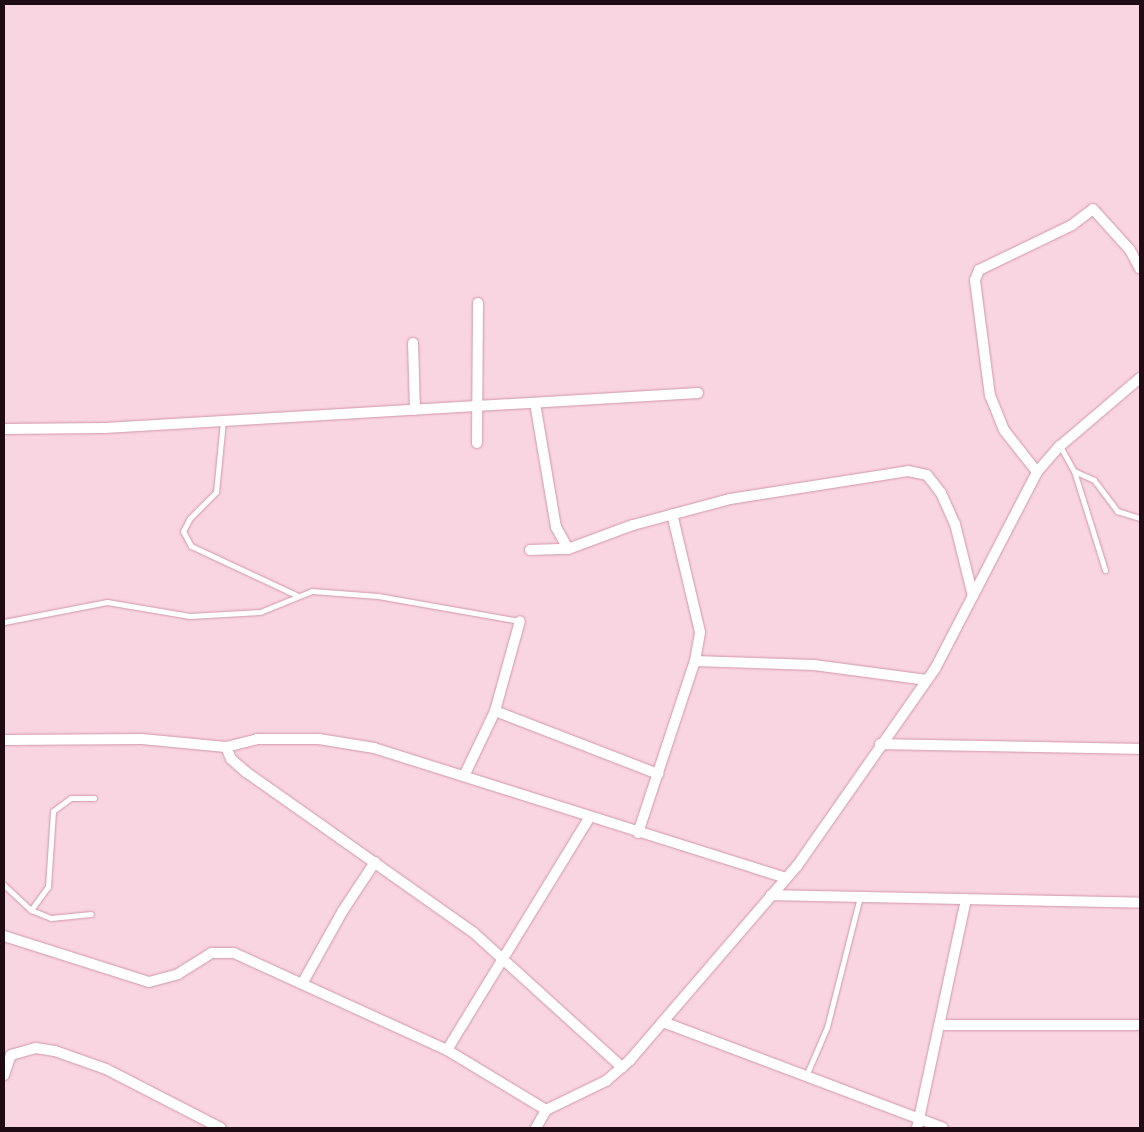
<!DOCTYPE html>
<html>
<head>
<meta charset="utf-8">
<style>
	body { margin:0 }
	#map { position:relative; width:1144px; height:1132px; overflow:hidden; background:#f9d4e1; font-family:"Roboto Condensed",sans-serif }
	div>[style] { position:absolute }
	.roads { filter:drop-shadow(0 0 1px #d097ac) drop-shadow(0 0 1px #d097ac) }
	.service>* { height:5px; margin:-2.5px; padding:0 2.5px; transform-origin:2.5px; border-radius:2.5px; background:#fff }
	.minor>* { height:10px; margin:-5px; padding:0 5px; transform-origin:5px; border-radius:5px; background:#fff }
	span { translate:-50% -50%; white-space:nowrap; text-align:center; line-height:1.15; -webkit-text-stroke:4px #fee5ee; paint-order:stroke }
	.frame { position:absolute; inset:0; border:5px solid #1f0b14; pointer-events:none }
</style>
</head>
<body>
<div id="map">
	<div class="roads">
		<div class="service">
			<i style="left:223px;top:421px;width:71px;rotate:95.6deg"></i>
			<i style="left:216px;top:492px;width:37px;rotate:135deg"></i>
			<i style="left:190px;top:518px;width:15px;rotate:118deg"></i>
			<i style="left:183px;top:531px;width:17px;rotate:62deg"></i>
			<i style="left:191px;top:546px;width:116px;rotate:25deg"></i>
			<i style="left:1060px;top:446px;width:29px;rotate:61deg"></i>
			<i style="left:1074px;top:471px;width:104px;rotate:72.6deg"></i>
			<i style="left:1074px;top:471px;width:22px;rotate:24deg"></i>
			<i style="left:1094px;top:480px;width:39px;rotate:53deg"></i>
			<i style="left:1117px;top:511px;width:24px;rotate:17deg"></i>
			<i style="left:4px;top:622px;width:105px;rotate:-11deg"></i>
			<i style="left:107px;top:602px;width:84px;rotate:9.6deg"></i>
			<i style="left:190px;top:616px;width:70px;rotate:-3.3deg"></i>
			<i style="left:260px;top:612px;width:56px;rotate:-22deg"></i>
			<i style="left:312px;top:591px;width:66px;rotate:4.3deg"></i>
			<i style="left:378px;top:596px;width:144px;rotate:10deg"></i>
			<i style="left:4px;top:885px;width:37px;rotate:43deg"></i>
			<i style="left:31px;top:910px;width:22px;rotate:22deg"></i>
			<i style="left:51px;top:918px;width:40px;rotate:-5.7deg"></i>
			<i style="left:31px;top:910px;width:29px;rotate:-54deg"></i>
			<i style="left:48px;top:887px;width:76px;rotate:-86.2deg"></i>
			<i style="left:53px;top:811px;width:22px;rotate:-36deg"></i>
			<i style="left:71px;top:798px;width:23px"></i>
			<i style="left:806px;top:1076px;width:53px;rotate:-66.8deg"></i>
			<i style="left:827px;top:1027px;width:134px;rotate:-75.8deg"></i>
		</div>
		<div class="minor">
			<i style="left:413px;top:343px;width:67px;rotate:88.3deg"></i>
			<i style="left:535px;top:403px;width:126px;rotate:80.4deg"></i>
			<i style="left:556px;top:527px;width:25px;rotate:61deg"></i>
			<i style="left:4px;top:429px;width:101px;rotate:-0.6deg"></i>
			<i style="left:105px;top:428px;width:594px;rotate:-3.38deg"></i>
			<i style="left:477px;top:443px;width:140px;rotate:-89.6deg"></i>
			<i style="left:1037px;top:472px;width:53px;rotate:-128.2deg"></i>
			<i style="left:1004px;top:430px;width:37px;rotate:-112deg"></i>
			<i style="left:990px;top:396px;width:117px;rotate:-97.4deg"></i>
			<i style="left:975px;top:280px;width:11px;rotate:-68deg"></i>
			<i style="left:979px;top:270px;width:103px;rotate:-25.8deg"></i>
			<i style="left:1072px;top:225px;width:26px;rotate:-37deg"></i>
			<i style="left:1093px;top:209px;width:55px;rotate:47.9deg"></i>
			<i style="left:1130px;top:250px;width:21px;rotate:62deg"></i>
			<i style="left:530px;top:550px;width:38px;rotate:-2deg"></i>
			<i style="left:568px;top:549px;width:69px;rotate:-20.3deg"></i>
			<i style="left:633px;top:525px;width:100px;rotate:-15deg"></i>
			<i style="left:730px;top:499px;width:180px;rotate:-8.9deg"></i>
			<i style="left:908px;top:471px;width:19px;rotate:12deg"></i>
			<i style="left:927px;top:475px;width:23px;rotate:52deg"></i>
			<i style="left:941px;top:493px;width:34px;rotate:66deg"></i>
			<i style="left:955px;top:524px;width:74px;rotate:76deg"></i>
			<i style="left:695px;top:661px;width:119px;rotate:1.9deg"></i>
			<i style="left:814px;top:665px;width:114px;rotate:7.6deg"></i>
			<i style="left:495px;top:711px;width:175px;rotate:21.1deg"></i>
			<i style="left:4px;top:740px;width:138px;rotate:-0.4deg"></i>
			<i style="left:142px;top:739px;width:84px;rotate:5.4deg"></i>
			<i style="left:226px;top:747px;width:32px;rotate:-14deg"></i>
			<i style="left:257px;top:739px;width:62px"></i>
			<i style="left:319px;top:739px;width:56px;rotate:9.3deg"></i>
			<i style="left:374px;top:748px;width:432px;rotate:17.5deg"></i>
			<i style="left:880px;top:744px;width:260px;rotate:1.1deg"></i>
			<i style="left:226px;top:747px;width:13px;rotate:67deg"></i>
			<i style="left:231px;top:759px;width:20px;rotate:41deg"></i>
			<i style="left:246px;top:772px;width:279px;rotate:35.2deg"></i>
			<i style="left:474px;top:933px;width:200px;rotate:42.2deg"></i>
			<i style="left:465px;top:774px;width:70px;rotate:-64.5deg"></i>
			<i style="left:495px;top:711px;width:93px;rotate:-74.5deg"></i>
			<i style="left:638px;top:833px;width:181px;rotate:-71.7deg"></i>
			<i style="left:695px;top:661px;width:29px;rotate:-80deg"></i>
			<i style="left:700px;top:632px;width:121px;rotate:-103.3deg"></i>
			<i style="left:771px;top:895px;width:369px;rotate:1.2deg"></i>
			<i style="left:4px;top:936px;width:152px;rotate:17.6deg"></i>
			<i style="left:149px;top:982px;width:30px;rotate:-15deg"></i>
			<i style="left:178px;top:974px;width:40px;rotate:-32deg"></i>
			<i style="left:212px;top:953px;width:22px"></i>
			<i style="left:234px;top:953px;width:234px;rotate:24.5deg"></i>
			<i style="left:447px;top:1050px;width:116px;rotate:31.2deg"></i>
			<i style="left:302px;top:984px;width:82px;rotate:-60.9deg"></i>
			<i style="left:342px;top:912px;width:60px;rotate:-56.6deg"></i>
			<i style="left:663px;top:1022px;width:299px;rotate:20.7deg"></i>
			<i style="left:941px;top:1025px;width:199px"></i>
			<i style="left:447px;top:1050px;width:273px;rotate:-58.5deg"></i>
			<i style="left:4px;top:1075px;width:21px;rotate:-71deg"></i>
			<i style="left:11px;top:1055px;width:26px;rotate:-16deg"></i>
			<i style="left:36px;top:1048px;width:19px;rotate:9deg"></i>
			<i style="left:55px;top:1051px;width:54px;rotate:19.4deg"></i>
			<i style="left:106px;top:1069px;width:129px;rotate:27.2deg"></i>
			<i style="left:536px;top:1128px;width:21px;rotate:-61deg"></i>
			<i style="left:546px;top:1110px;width:67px;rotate:-25.8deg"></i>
			<i style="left:606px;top:1081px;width:32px;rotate:-41deg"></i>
			<i style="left:630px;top:1060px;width:256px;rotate:-49.3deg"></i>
			<i style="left:797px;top:866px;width:241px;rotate:-55deg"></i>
			<i style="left:935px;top:669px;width:222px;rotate:-62.6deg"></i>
			<i style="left:1037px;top:472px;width:35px;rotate:-49deg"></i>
			<i style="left:1060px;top:446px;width:105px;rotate:-40.4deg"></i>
			<i style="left:917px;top:1128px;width:233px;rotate:-77.9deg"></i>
		</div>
	</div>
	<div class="frame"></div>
</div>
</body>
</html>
